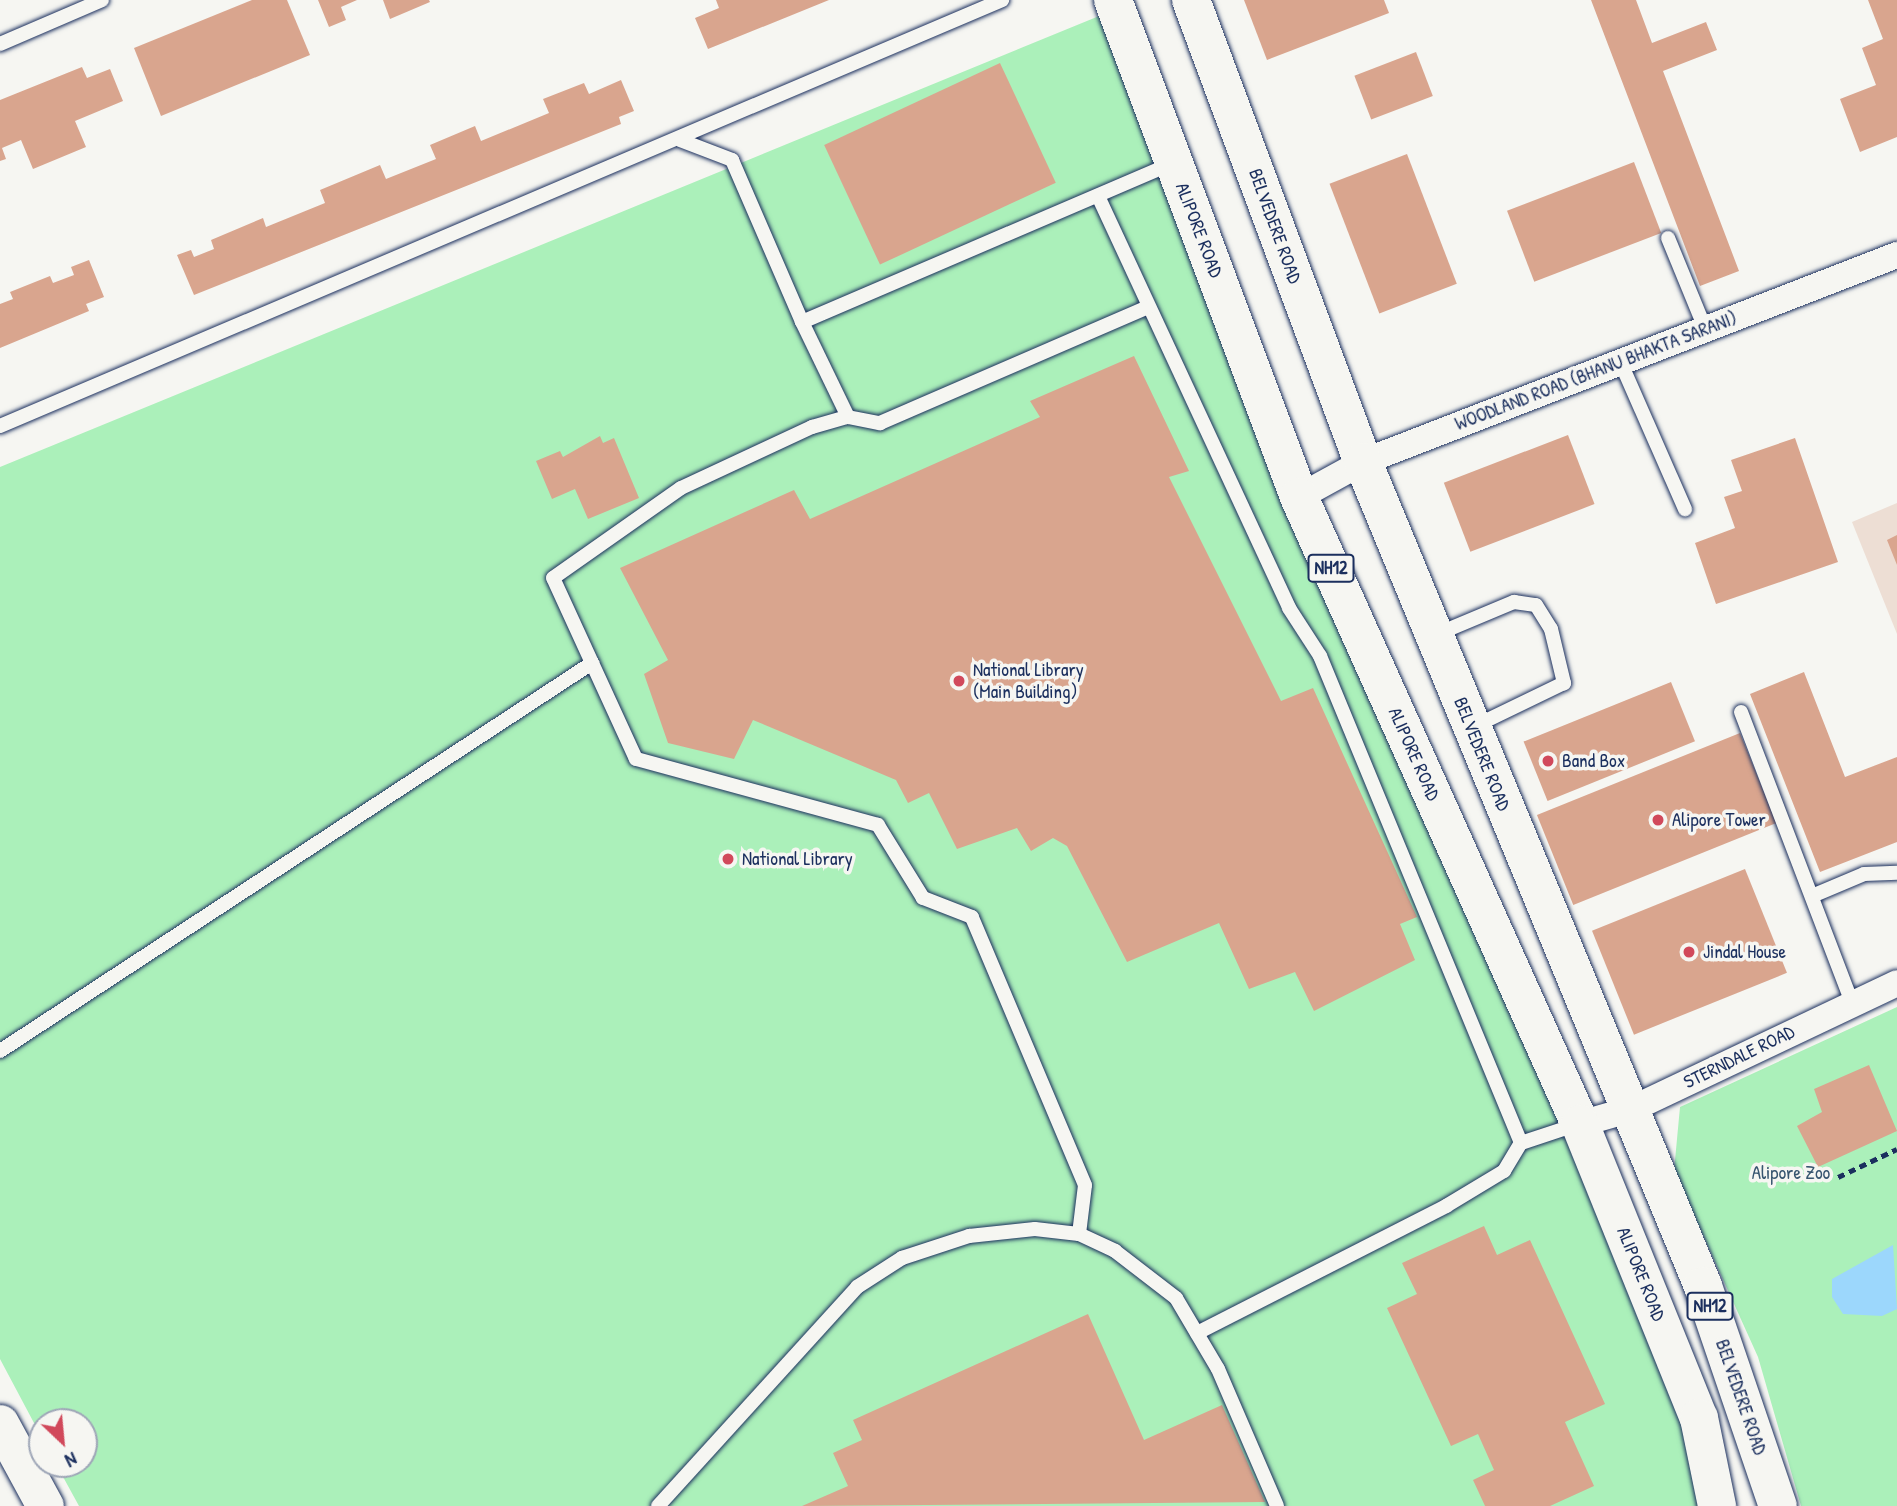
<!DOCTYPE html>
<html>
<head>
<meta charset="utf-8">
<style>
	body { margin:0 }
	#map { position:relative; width:1897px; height:1506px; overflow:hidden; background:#f6f6f2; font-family:"Patrick Hand",sans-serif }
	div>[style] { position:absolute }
	.built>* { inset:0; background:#edded4 }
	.green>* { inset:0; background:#abf0ba }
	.water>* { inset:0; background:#9cd7fc }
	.building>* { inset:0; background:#d9a58e; transform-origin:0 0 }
	.path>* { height:4.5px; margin-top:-2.25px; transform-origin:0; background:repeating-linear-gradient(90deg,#1b2f5e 0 7px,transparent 0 12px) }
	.roads { filter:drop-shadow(0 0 2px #1b2f5e) drop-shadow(0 0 2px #1b2f5e) }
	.lane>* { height:14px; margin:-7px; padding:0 7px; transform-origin:7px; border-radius:7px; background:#f6f6f2 }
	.street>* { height:26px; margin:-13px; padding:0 13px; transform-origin:13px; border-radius:13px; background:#f6f6f2 }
	.secondary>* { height:37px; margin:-18.5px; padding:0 18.5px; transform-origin:18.5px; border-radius:18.5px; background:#f6f6f2 }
	.highway>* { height:38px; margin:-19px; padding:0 19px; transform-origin:19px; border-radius:19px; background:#f6f6f2 }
	.dots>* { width:19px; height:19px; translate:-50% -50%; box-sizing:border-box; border:4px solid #f6f6f2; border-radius:50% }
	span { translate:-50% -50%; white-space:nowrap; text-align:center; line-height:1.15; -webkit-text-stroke:7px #f6f6f2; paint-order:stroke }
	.shield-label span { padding:2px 5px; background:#f6f6f2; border:2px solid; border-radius:5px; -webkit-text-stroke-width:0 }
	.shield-label { font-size:18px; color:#1b2f5e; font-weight:700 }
	.street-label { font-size:19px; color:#1b2f5e }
	.poi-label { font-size:19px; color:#1b2f5e }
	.left { translate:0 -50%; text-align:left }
	.park-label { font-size:19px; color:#385670 }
	.north { position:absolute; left:28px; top:1408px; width:70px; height:70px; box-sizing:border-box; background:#f6f6f2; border:2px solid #9ea6b7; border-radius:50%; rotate:154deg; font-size:19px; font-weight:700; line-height:28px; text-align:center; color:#1b2f5e }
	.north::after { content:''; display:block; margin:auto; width:24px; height:32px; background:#d1495b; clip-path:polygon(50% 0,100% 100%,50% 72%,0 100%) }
</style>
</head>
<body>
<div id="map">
	<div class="built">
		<i style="clip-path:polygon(1897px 503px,1897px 634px,1852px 522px)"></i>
	</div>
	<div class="green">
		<i style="clip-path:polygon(1104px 14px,1619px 1251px,1713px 1506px,79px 1506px,56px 1464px,84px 1464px,84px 1422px,42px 1422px,42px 1438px,0 1359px,0 467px)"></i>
		<i style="clip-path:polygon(1897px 1007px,1897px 1506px,1801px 1506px,1758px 1357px,1674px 1171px,1680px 1107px)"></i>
	</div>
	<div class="water">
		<i style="clip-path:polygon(1893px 1245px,1897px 1309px,1882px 1316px,1843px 1314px,1832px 1297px,1832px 1279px)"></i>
	</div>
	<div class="building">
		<i style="clip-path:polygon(252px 0,287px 0,310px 55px,161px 116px,134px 48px)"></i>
		<i style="clip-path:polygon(318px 0,357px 0,341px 7px,346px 20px,329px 27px)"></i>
		<i style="clip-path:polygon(383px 0,429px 0,430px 2px,390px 19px)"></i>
		<i style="clip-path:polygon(716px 0,829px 0,708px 49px,695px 18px,719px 8px)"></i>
		<i style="clip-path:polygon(1244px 0,1384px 0,1389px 13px,1267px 60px)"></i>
		<i style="clip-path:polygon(1591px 0,1636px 0,1652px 43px,1706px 22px,1717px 50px,1663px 71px,1739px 271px,1700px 286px)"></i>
		<i style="clip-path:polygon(1868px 0,1897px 0,1897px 137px,1860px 152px,1840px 99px,1876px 85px,1862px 48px,1883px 39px)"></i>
		<i style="left:1416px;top:52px;width:47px;height:66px;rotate:69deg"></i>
		<i style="left:1000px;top:63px;width:132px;height:194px;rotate:65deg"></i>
		<i style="clip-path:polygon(82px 67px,87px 78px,110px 69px,123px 101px,75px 121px,86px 147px,33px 169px,21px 140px,2px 148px,6px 159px,0 161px,0 100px)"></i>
		<i style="clip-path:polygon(621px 80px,634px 111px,619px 117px,621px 124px,194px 295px,177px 255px,191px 250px,194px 257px,214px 249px,211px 240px,263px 218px,266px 227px,325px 203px,320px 190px,380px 165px,386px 179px,436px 159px,430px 145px,475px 126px,481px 141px,549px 113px,543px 99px,584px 83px,589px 94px)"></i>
		<i style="left:1407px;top:154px;width:139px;height:83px;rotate:69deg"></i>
		<i style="left:1634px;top:162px;width:76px;height:136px;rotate:69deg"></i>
		<i style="clip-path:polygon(89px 260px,104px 297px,86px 304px,89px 311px,0 348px,0 304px,13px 299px,10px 292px,50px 276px,53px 283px,74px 275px,71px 267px)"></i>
		<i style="clip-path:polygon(1134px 356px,1189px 471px,1169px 477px,1281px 701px,1313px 688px,1417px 917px,1400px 924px,1415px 960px,1314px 1011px,1295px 972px,1249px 989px,1219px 923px,1127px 962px,1067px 846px,1053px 838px,1031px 851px,1017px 828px,957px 849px,929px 793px,908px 803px,896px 780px,753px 720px,734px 759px,668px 743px,644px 674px,668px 660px,620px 568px,794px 490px,810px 519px,1040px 417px,1030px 401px)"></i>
		<i style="left:1568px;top:435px;width:74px;height:133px;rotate:69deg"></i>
		<i style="clip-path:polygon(600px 436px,603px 443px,614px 438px,639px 498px,588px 519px,575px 489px,552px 499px,536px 461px,560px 451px,563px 457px)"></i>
		<i style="clip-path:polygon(1795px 438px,1838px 562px,1716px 604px,1695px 543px,1735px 528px,1724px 497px,1742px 491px,1731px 460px)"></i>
		<i style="clip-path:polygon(1897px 535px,1897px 565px,1887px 540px)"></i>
		<i style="clip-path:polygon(1804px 672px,1845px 777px,1897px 757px,1897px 842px,1820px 872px,1750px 694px)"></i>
		<i style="left:1671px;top:682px;width:64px;height:159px;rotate:68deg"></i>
		<i style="left:1740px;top:733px;width:97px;height:219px;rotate:68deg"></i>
		<i style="left:1745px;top:869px;width:112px;height:165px;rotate:68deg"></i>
		<i style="clip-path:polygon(1869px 1065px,1897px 1131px,1818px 1167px,1797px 1126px,1822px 1112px,1814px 1089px)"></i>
		<i style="clip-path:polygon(1484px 1226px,1497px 1255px,1530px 1240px,1605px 1404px,1565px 1422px,1594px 1486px,1550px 1506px,1485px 1506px,1473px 1480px,1494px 1470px,1478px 1434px,1451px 1446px,1387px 1308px,1417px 1294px,1402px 1263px)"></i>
		<i style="clip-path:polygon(1088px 1314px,1144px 1440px,1222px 1405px,1265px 1502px,802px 1506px,848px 1486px,833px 1453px,862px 1440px,853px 1420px)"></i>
	</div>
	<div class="path">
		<i style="left:1838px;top:1177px;width:65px;rotate:-25.4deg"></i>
	</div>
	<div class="roads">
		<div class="lane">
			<i style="left:0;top:44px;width:111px;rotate:-23.3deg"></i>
			<i style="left:680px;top:140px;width:56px;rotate:21deg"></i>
			<i style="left:732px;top:160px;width:176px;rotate:66.6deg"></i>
			<i style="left:1098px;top:196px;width:454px;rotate:65.1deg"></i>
			<i style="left:1289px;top:608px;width:57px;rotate:57.1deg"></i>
			<i style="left:1320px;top:656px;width:527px;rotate:67.57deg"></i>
			<i style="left:1668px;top:238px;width:97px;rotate:67.7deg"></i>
			<i style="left:1620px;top:361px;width:162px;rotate:66.3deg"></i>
			<i style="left:848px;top:417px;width:106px;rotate:-115.8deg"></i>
			<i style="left:802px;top:322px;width:404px;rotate:-23.2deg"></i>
			<i style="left:0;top:426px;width:1089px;rotate:-23.03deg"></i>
			<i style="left:1435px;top:635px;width:86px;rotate:-22.7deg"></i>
			<i style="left:1514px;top:602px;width:22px;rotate:8deg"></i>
			<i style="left:1536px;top:605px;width:28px;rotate:58deg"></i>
			<i style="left:1551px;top:629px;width:56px;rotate:76.5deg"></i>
			<i style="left:1564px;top:683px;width:101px;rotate:154.2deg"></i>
			<i style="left:1741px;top:712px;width:311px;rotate:69.1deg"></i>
			<i style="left:1812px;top:896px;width:56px;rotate:-22.9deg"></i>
			<i style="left:1864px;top:874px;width:33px;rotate:-2deg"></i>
			<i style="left:0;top:1051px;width:708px;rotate:-33.24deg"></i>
			<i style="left:1079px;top:1234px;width:49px;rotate:-83deg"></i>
			<i style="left:1085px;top:1185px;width:291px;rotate:-112.9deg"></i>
			<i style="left:972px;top:917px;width:53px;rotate:-158.8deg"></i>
			<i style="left:923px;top:898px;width:86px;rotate:-121.7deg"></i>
			<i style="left:878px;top:825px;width:251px;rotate:-164.7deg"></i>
			<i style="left:636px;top:759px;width:199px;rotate:-114.6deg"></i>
			<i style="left:553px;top:578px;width:156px;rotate:-35.1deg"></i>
			<i style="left:681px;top:488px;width:145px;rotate:-25deg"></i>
			<i style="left:812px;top:427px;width:37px;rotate:-16deg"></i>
			<i style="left:848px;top:417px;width:33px;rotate:11deg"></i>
			<i style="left:880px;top:423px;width:292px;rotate:-23.4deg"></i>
			<i style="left:1197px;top:1333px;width:280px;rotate:-27deg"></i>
			<i style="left:1446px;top:1206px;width:68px;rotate:-31.1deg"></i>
			<i style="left:1504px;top:1171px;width:33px;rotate:-59deg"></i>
			<i style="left:1521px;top:1143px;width:60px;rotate:-18.4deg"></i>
			<i style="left:658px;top:1506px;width:296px;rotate:-47.7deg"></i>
			<i style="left:857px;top:1287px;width:54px;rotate:-32.8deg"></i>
			<i style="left:902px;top:1258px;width:71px;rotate:-18.2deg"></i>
			<i style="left:969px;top:1236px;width:66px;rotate:-6.1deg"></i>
			<i style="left:1035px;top:1229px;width:44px;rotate:6.5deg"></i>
			<i style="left:1079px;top:1234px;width:40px;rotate:25deg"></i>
			<i style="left:1115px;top:1251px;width:77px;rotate:37.6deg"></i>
			<i style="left:1176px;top:1298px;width:82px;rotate:59.4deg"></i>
			<i style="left:1218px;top:1369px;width:149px;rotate:66.7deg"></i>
		</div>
		<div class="street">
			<i style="left:1299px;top:497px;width:73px;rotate:-28.7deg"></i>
			<i style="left:1363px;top:462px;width:573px;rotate:-21.19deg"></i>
			<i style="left:1580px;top:1124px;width:54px;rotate:-16.1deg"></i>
			<i style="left:1632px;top:1109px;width:293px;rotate:-25.4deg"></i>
		</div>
		<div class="secondary">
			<i style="left:0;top:1423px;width:94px;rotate:61.5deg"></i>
		</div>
		<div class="highway">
			<i style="left:1113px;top:0;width:531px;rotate:69.48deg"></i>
			<i style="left:1299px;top:497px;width:687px;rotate:65.86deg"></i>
			<i style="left:1580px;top:1124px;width:317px;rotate:68deg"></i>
			<i style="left:1699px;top:1418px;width:90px;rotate:78.4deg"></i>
			<i style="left:1191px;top:0;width:493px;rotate:69.6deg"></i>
			<i style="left:1363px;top:462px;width:891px;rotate:67.58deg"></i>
			<i style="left:1703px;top:1286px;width:232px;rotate:71.2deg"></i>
		</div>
	</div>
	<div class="dots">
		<i style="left:959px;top:681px;background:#d1495b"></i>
		<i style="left:1548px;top:761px;background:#d1495b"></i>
		<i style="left:1658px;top:820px;background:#d1495b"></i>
		<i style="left:728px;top:859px;background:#d1495b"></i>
		<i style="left:1689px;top:952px;background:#d1495b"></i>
	</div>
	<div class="shield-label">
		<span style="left:1331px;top:568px">NH12</span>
		<span style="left:1710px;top:1306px">NH12</span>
	</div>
	<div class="street-label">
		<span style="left:1275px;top:226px;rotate:70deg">BELVEDERE ROAD</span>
		<span style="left:1199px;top:230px;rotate:69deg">ALIPORE ROAD</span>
		<span style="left:1596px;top:371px;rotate:-21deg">WOODLAND ROAD (BHANU BHAKTA SARANI)</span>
		<span style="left:1414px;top:754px;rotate:66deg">ALIPORE ROAD</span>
		<span style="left:1482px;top:754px;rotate:68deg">BELVEDERE ROAD</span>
		<span style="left:1739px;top:1057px;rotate:-26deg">STERNDALE ROAD</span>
		<span style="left:1641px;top:1274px;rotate:68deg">ALIPORE ROAD</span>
		<span style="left:1741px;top:1397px;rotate:71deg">BELVEDERE ROAD</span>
	</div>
	<div class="poi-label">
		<span class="left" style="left:973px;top:681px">National Library<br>(Main Building)</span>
		<span class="left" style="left:1562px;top:761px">Band Box</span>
		<span class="left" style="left:1672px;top:820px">Alipore Tower</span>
		<span class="left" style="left:742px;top:859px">National Library</span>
		<span class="left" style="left:1703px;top:952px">Jindal House</span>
	</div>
	<div class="park-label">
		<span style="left:1791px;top:1173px">Alipore Zoo</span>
	</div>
	<div class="north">N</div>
</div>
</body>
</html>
